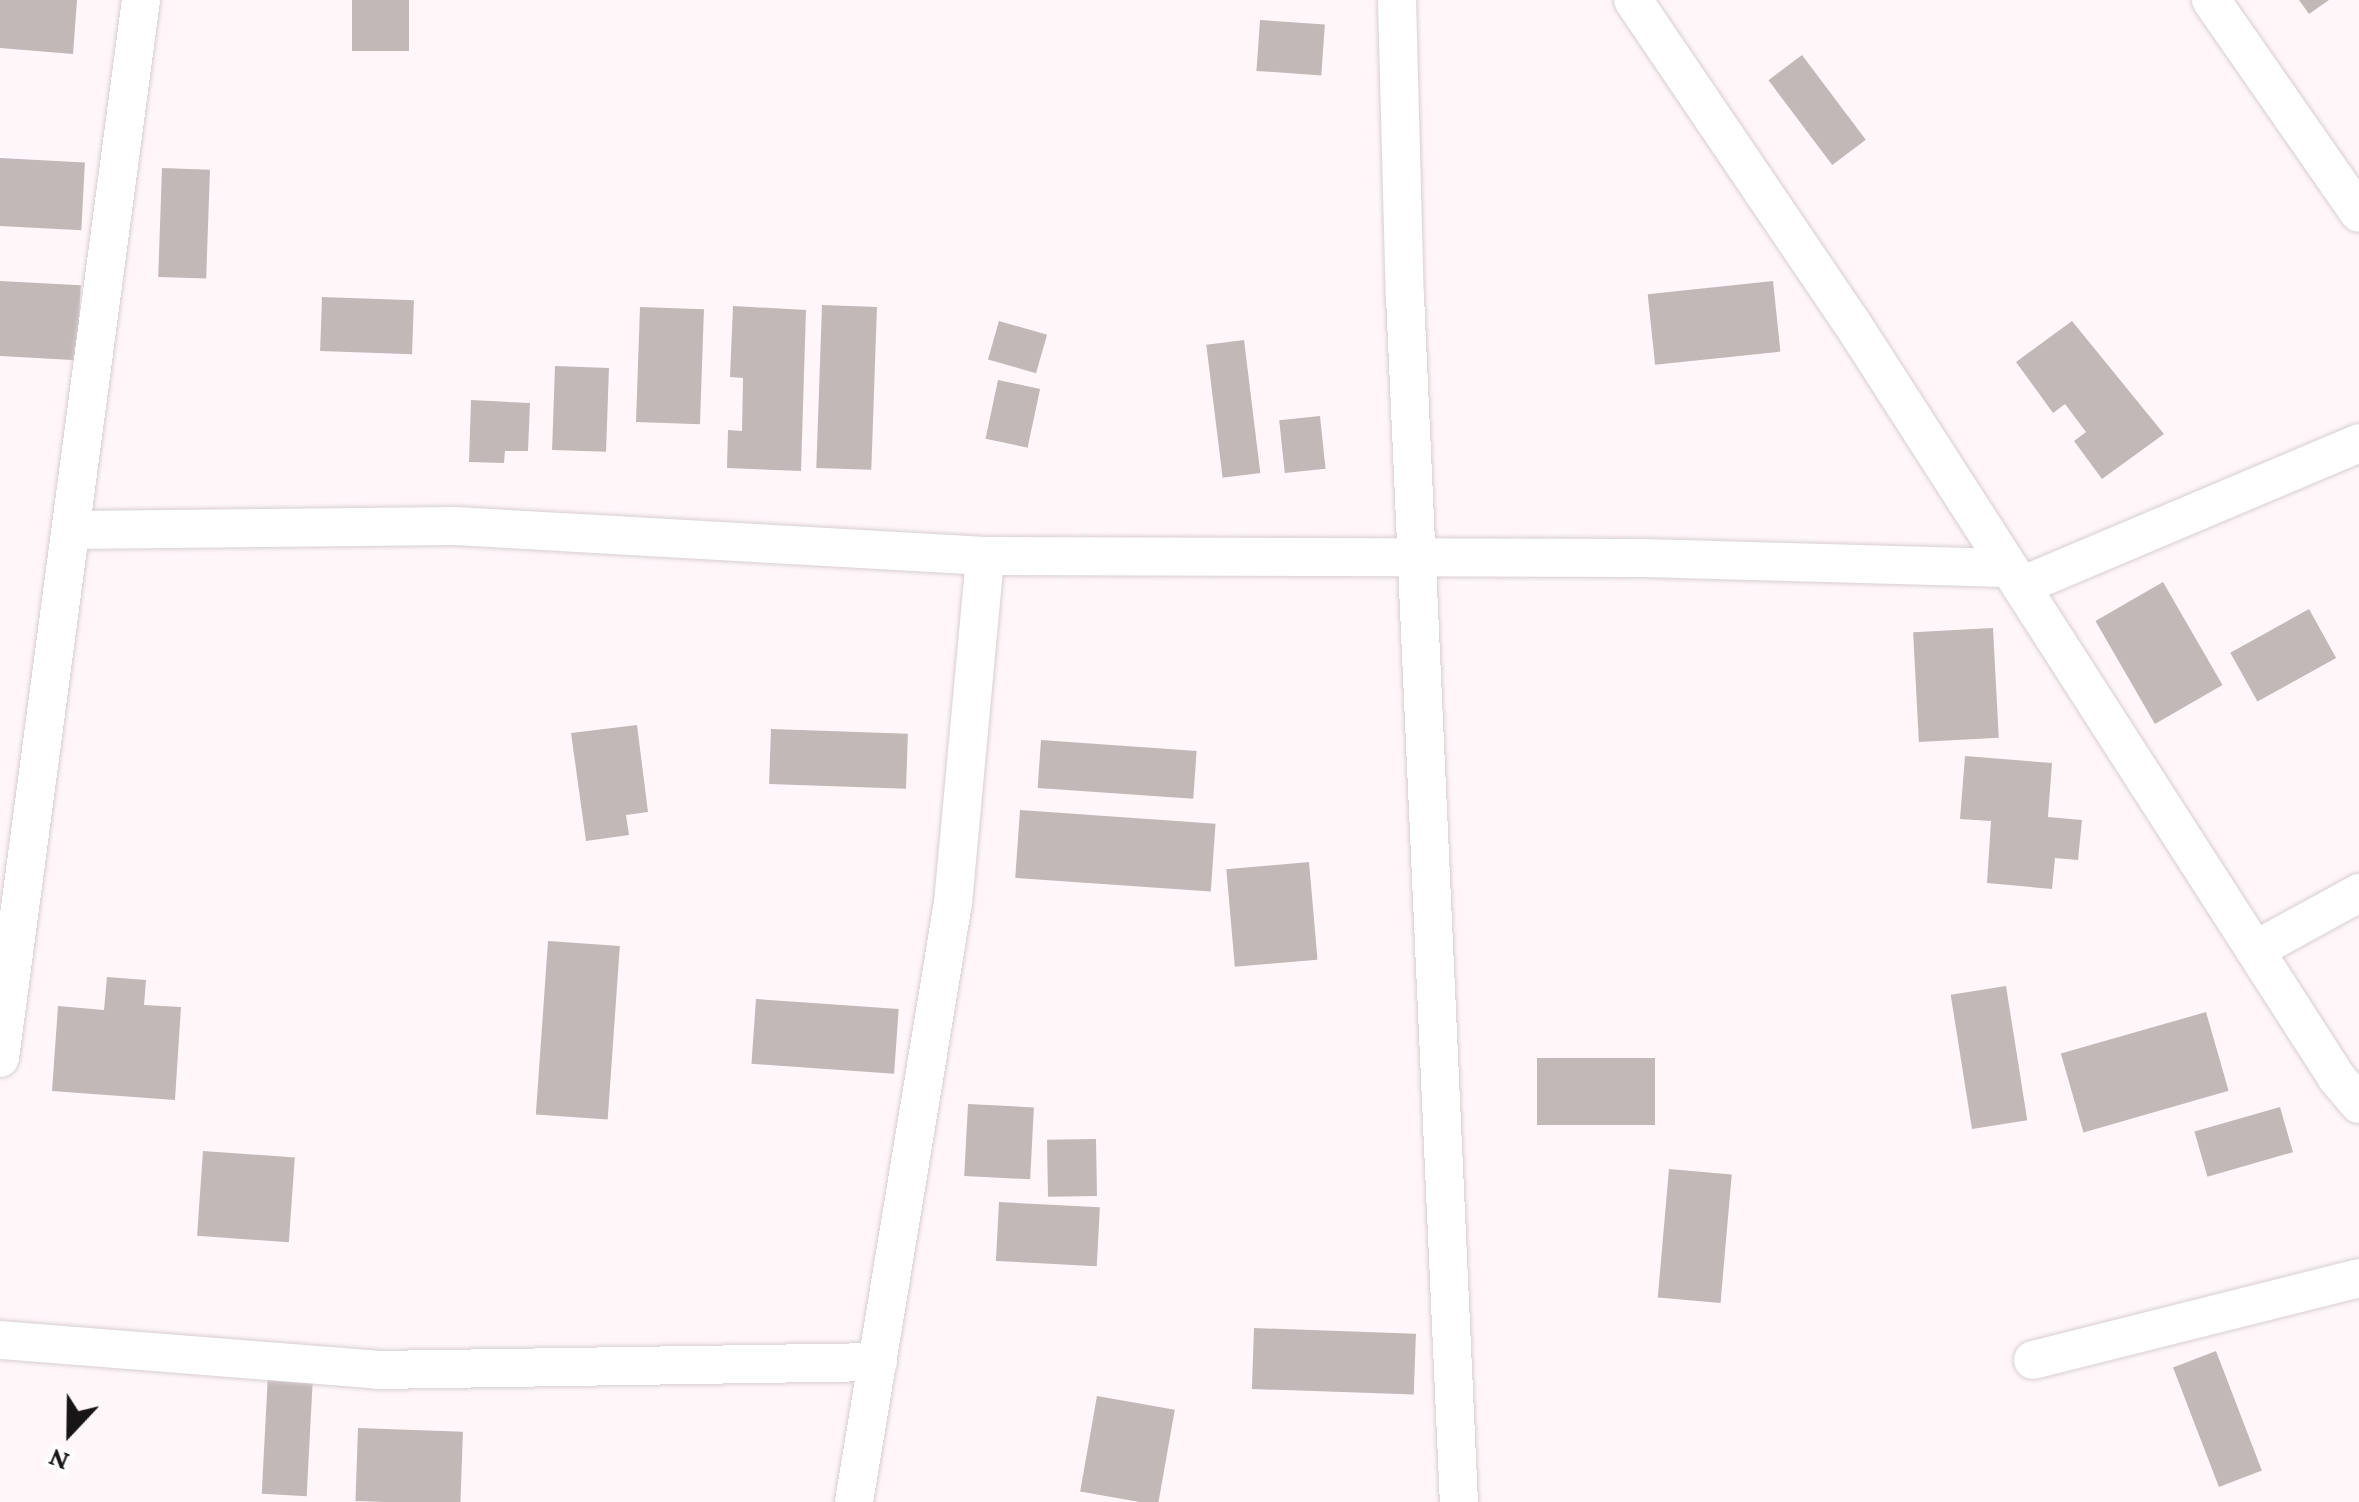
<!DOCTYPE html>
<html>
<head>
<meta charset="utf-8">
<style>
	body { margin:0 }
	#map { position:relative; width:2359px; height:1502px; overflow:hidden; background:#fff7f9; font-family:"Crimson Pro",serif }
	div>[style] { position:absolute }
	.building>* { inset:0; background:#c2b8b8; transform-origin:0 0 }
	.roads { filter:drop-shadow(0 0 2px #d8ced1) drop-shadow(0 0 2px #d8ced1) }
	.street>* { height:38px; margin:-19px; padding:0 19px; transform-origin:19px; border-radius:19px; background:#fff }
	span { translate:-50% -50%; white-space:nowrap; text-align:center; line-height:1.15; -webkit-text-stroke:8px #fff; paint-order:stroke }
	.north { position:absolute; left:20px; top:1382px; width:100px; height:100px; -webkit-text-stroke:8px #fff; paint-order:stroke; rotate:202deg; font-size:28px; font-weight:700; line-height:40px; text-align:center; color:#181516 }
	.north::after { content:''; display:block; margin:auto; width:35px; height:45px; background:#181516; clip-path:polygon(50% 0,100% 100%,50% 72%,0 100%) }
</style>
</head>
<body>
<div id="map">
	<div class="building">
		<i style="clip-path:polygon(0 0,77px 0,73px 54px,0 48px)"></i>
		<i style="left:352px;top:0;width:57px;height:51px"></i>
		<i style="clip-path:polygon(2299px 0,2329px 0,2309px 14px)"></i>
		<i style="left:1260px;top:20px;width:65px;height:51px;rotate:4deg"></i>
		<i style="left:1802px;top:55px;width:106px;height:42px;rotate:53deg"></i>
		<i style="left:0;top:158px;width:85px;height:68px;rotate:3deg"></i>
		<i style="left:162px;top:168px;width:48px;height:109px;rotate:2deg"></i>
		<i style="left:0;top:281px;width:81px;height:75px;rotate:3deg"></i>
		<i style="left:1773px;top:281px;width:71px;height:126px;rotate:84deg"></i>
		<i style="left:322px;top:297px;width:92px;height:54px;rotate:2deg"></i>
		<i style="left:822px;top:305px;width:55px;height:163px;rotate:2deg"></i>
		<i style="clip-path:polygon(733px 306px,806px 310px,801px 471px,727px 468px,728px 430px,742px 431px,743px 378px,730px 377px)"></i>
		<i style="left:640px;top:307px;width:64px;height:115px;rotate:2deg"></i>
		<i style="left:999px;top:321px;width:50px;height:40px;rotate:16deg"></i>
		<i style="clip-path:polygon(2072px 321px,2164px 434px,2102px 479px,2074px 441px,2086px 432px,2065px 404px,2053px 413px,2016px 362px)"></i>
		<i style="left:1244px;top:340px;width:134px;height:38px;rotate:83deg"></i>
		<i style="left:555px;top:366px;width:54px;height:84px;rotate:2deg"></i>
		<i style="left:998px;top:380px;width:43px;height:60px;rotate:12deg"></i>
		<i style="clip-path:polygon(471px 400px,530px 403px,528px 451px,505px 451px,504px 463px,469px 462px)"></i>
		<i style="left:1320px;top:416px;width:53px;height:41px;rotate:84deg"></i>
		<i style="left:2163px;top:582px;width:119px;height:78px;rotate:60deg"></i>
		<i style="left:2309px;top:609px;width:56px;height:90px;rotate:61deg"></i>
		<i style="left:1993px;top:628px;width:110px;height:80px;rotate:87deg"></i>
		<i style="clip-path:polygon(637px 725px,648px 812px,626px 815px,629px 835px,586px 841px,571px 733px)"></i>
		<i style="left:771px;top:729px;width:137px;height:55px;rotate:2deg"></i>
		<i style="left:1041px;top:740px;width:156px;height:48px;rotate:4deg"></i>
		<i style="clip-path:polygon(1965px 756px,2052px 763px,2048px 817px,2082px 820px,2078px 860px,2055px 858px,2052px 889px,1987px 883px,1991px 821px,1960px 819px)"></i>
		<i style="left:1020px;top:810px;width:196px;height:68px;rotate:4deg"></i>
		<i style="left:1309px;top:862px;width:98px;height:83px;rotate:85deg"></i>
		<i style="left:548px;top:941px;width:72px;height:174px;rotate:4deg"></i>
		<i style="clip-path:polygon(107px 977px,146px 980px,144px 1005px,181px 1007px,175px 1100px,52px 1091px,58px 1006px,104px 1010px)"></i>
		<i style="left:2006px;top:986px;width:136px;height:56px;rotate:81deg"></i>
		<i style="left:756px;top:999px;width:143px;height:65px;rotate:4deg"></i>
		<i style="left:2206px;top:1012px;width:82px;height:151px;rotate:74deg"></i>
		<i style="left:1655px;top:1058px;width:67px;height:118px;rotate:90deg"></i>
		<i style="left:968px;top:1104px;width:66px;height:72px;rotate:3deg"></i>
		<i style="left:2280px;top:1107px;width:47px;height:89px;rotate:74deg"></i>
		<i style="left:1096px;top:1139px;width:57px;height:49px;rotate:89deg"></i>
		<i style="left:203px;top:1151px;width:92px;height:85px;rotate:4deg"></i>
		<i style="left:1669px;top:1169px;width:63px;height:129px;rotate:5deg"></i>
		<i style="left:999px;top:1202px;width:101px;height:59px;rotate:3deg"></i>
		<i style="left:1254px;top:1328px;width:162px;height:61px;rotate:2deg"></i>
		<i style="left:2216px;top:1351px;width:128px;height:46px;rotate:69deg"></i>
		<i style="left:268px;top:1374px;width:45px;height:120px;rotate:3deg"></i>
		<i style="left:1097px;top:1396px;width:79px;height:97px;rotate:10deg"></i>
		<i style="left:358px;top:1428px;width:105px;height:73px;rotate:2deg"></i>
	</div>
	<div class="roads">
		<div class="street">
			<i style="left:1397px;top:0;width:296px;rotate:88.5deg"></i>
			<i style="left:1405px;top:296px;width:1207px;rotate:87.44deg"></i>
			<i style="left:1633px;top:0;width:387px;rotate:55.9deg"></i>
			<i style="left:1850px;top:320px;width:901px;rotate:57.28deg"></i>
			<i style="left:2337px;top:1078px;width:34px;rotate:50deg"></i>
			<i style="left:2211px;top:0;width:259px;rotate:55.2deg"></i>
			<i style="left:73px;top:530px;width:382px;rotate:-0.6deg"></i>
			<i style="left:455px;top:526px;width:531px;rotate:3.24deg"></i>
			<i style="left:985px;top:556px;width:658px;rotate:0.17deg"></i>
			<i style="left:1643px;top:558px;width:366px;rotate:1.6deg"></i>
			<i style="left:2021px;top:586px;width:367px;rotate:-22.9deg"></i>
			<i style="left:2255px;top:950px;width:119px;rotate:-28.7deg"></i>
			<i style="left:0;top:1058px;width:1067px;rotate:-82.41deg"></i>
			<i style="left:0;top:1340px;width:378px;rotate:4.5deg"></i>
			<i style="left:377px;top:1370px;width:501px;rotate:-0.91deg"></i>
			<i style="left:2033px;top:1360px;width:336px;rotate:-14.1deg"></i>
			<i style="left:854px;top:1502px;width:607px;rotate:-80.62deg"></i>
			<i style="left:953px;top:903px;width:348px;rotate:-84.7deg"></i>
		</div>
	</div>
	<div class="north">N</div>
</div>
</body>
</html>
